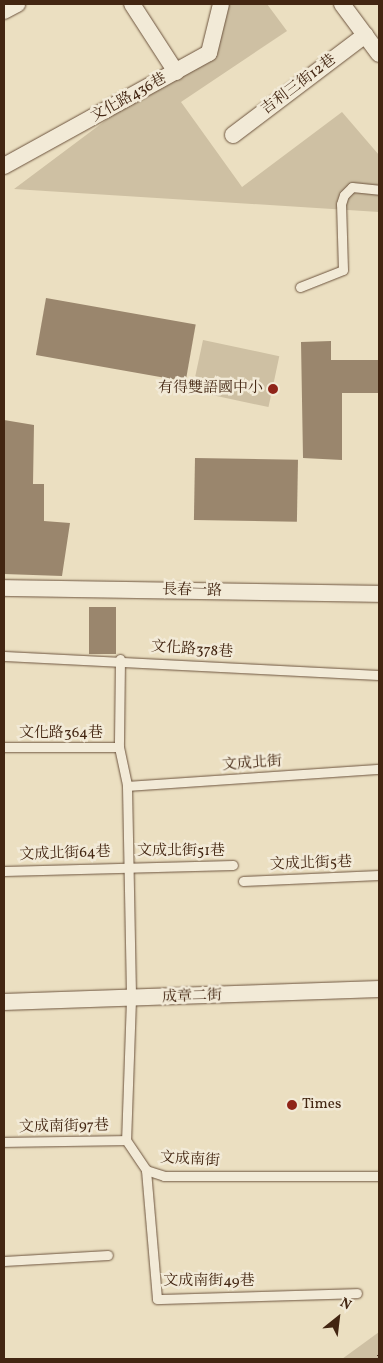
<!DOCTYPE html>
<html>
<head>
<meta charset="utf-8">
<style>
	body { margin:0 }
	#map { position:relative; width:383px; height:1363px; overflow:hidden; background:#ebdfc1; font-family:Vollkorn,"Noto Serif TC",serif }
	div>[style] { position:absolute }
	.green>* { inset:0; background:#cec0a3; transform-origin:0 0 }
	.building>* { inset:0; background:#9a866d; transform-origin:0 0 }
	.path>* { height:3px; margin-top:-1.5px; transform-origin:0; background:repeating-linear-gradient(90deg,#432612 0 1px,transparent 0 3.5px) }
	.roads { filter:drop-shadow(0 0 1px #6d543e) drop-shadow(0 0 1px #6d543e) }
	.lane>* { height:9px; margin:-4.5px; padding:0 4.5px; transform-origin:4.5px; border-radius:4.5px; background:#f2ead7 }
	.street>* { height:16px; margin:-8px; padding:0 8px; transform-origin:8px; border-radius:8px; background:#f2ead7 }
	.dots>* { width:14px; height:14px; translate:-50% -50%; box-sizing:border-box; border:2px solid #f2ead7; border-radius:50% }
	span { translate:-50% -50%; white-space:nowrap; text-align:center; line-height:1.15; -webkit-text-stroke:5px #f2ead7; paint-order:stroke }
	.street-label { font-size:15px; color:#432612 }
	.poi-label { font-size:15px; color:#432612 }
	.right { translate:-100% -50%; text-align:right }
	.left { translate:0 -50%; text-align:left }
	.frame { position:absolute; inset:0; border:5px solid #432612; pointer-events:none }
	.north { position:absolute; left:313px; top:1293px; width:50px; height:50px; -webkit-text-stroke:4px #f2ead7; paint-order:stroke; rotate:29deg; font-size:14px; font-weight:700; line-height:20px; text-align:center; color:#432612 }
	.north::after { content:''; display:block; margin:auto; width:18px; height:22px; background:#432612; clip-path:polygon(50% 0,100% 100%,50% 72%,0 100%) }
</style>
</head>
<body>
<div id="map">
	<div class="green">
		<i style="clip-path:polygon(225px 4px,267px 4px,287px 31px,181px 102px,242px 187px,342px 112px,379px 155px,379px 212px,14px 189px,157px 82px,219px 47px)"></i>
		<i style="left:203px;top:340px;width:78px;height:52px;rotate:12deg"></i>
		<i style="clip-path:polygon(379px 1332px,379px 1359px,342px 1359px)"></i>
	</div>
	<div class="building">
		<i style="left:46px;top:298px;width:152px;height:58px;rotate:10deg"></i>
		<i style="clip-path:polygon(331px 341px,331px 360px,379px 360px,379px 393px,342px 393px,342px 460px,303px 458px,301px 342px)"></i>
		<i style="clip-path:polygon(4px 420px,34px 425px,33px 484px,44px 484px,44px 521px,70px 523px,62px 576px,4px 574px)"></i>
		<i style="left:195px;top:458px;width:103px;height:62px;rotate:1deg"></i>
		<i style="left:89px;top:607px;width:27px;height:47px"></i>
	</div>
	<div class="path">
		<i style="left:378px;top:1359px;width:6px;rotate:-81deg"></i>
	</div>
	<div class="roads">
		<div class="lane">
			<i style="left:300px;top:287px;width:46px;rotate:-21.6deg"></i>
			<i style="left:343px;top:270px;width:66px;rotate:-91.7deg"></i>
			<i style="left:341px;top:204px;width:9px;rotate:-72deg"></i>
			<i style="left:344px;top:195px;width:11px;rotate:-45deg"></i>
			<i style="left:352px;top:187px;width:27px;rotate:6deg"></i>
			<i style="left:4px;top:656px;width:375px;rotate:2.9deg"></i>
			<i style="left:120px;top:659px;width:88px;rotate:90.7deg"></i>
			<i style="left:119px;top:747px;width:40px;rotate:78deg"></i>
			<i style="left:127px;top:786px;width:213px;rotate:88.9deg"></i>
			<i style="left:131px;top:999px;width:141px;rotate:92deg"></i>
			<i style="left:126px;top:1140px;width:36px;rotate:56deg"></i>
			<i style="left:146px;top:1170px;width:19px;rotate:18deg"></i>
			<i style="left:164px;top:1176px;width:215px"></i>
			<i style="left:4px;top:747px;width:115px"></i>
			<i style="left:127px;top:786px;width:253px;rotate:-3.9deg"></i>
			<i style="left:4px;top:871px;width:229px;rotate:-1.5deg"></i>
			<i style="left:243px;top:881px;width:136px;rotate:-2.5deg"></i>
			<i style="left:4px;top:1142px;width:122px;rotate:-0.9deg"></i>
			<i style="left:146px;top:1170px;width:129px;rotate:85.1deg"></i>
			<i style="left:157px;top:1299px;width:200px;rotate:-1.7deg"></i>
			<i style="left:4px;top:1261px;width:104px;rotate:-3.3deg"></i>
		</div>
		<div class="street">
			<i style="left:132px;top:4px;width:81px;rotate:57.1deg"></i>
			<i style="left:342px;top:4px;width:62px;rotate:53.5deg"></i>
			<i style="left:4px;top:11px;width:15px;rotate:-28deg"></i>
			<i style="left:233px;top:135px;width:166px;rotate:-37.1deg"></i>
			<i style="left:4px;top:166px;width:234px;rotate:-28.9deg"></i>
			<i style="left:209px;top:53px;width:50px;rotate:-76.2deg"></i>
			<i style="left:4px;top:588px;width:375px;rotate:0.9deg"></i>
			<i style="left:4px;top:1002px;width:375px;rotate:-2deg"></i>
		</div>
	</div>
	<div class="dots">
		<i style="left:273px;top:389px;background:#8f2418"></i>
		<i style="left:292px;top:1105px;background:#8f2418"></i>
	</div>
	<div class="street-label">
		<span style="left:299px;top:85px;rotate:-37deg">吉利三街12巷</span>
		<span style="left:129px;top:98px;rotate:-29deg">文化路436巷</span>
		<span style="left:192px;top:591px;rotate:1deg">長春一路</span>
		<span style="left:192px;top:650px;rotate:4deg">文化路378巷</span>
		<span style="left:61px;top:734px">文化路364巷</span>
		<span style="left:252px;top:764px;rotate:-4deg">文成北街</span>
		<span style="left:181px;top:852px">文成北街51巷</span>
		<span style="left:65px;top:854px;rotate:-2deg">文成北街64巷</span>
		<span style="left:311px;top:864px;rotate:-2deg">文成北街5巷</span>
		<span style="left:192px;top:997px;rotate:-2deg">成章二街</span>
		<span style="left:64px;top:1127px;rotate:-1deg">文成南街97巷</span>
		<span style="left:190px;top:1160px;rotate:3deg">文成南街</span>
		<span style="left:209px;top:1282px">文成南街49巷</span>
	</div>
	<div class="poi-label">
		<span class="right" style="left:263px;top:389px">有得雙語國中小</span>
		<span class="left" style="left:302px;top:1105px">Times</span>
	</div>
	<div class="frame"></div>
	<div class="north">N</div>
</div>
</body>
</html>
